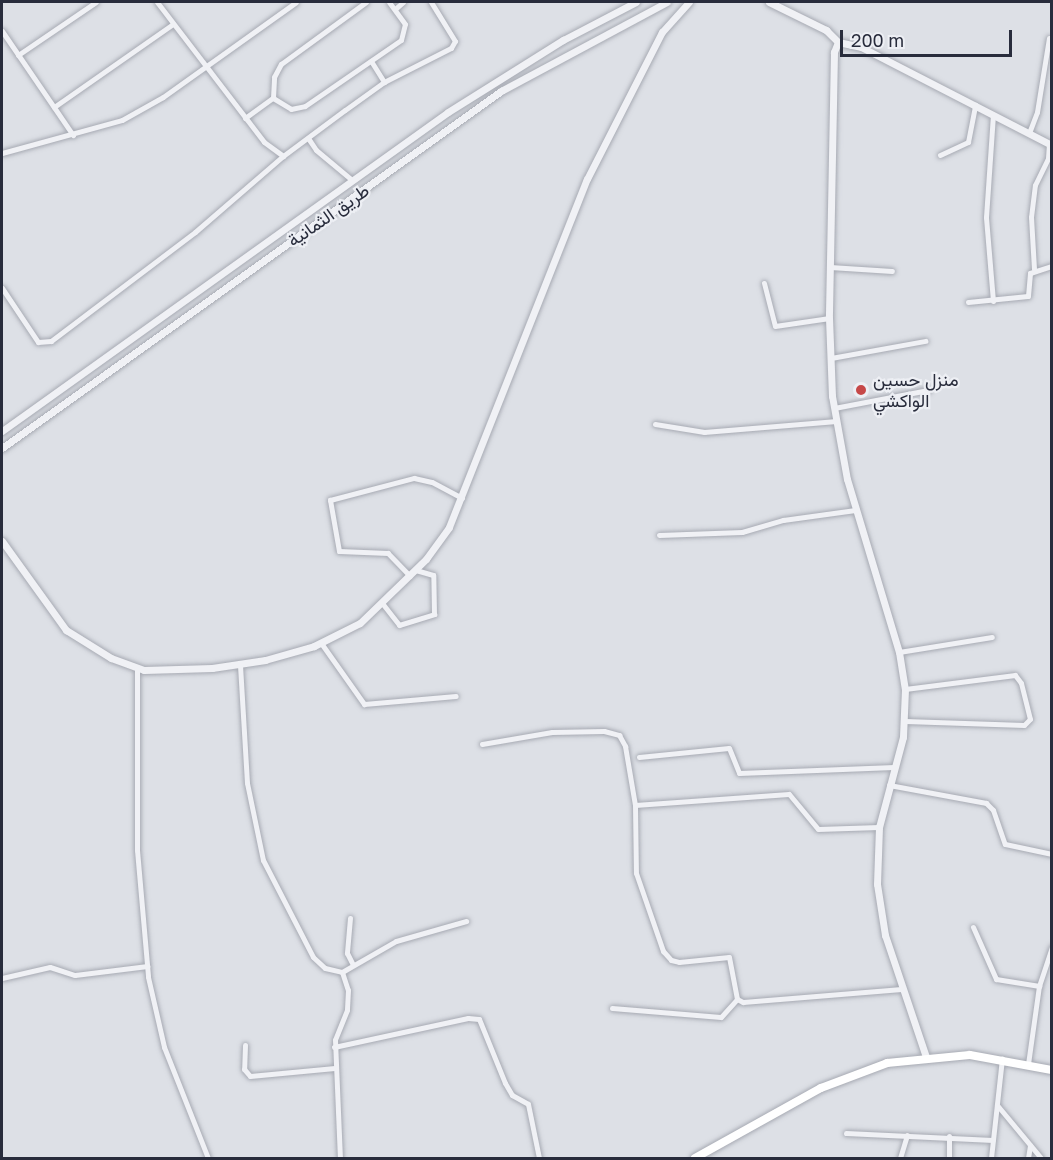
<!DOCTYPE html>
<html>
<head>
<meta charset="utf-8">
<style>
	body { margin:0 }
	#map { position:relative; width:1053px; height:1160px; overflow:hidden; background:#dde0e6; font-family:"Golos Text",Vazirmatn,sans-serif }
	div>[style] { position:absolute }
	.roads { filter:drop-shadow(0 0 2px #a7aab3) drop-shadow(0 0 2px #a7aab3) }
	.minor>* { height:5px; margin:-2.5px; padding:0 2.5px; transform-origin:2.5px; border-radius:2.5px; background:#f0f1f5 }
	.tertiary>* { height:7px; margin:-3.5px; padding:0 3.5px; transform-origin:3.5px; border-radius:3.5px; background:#f0f1f5 }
	.secondary>* { height:8px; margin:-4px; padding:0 4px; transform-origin:4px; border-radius:4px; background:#fff }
	.dots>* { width:16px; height:16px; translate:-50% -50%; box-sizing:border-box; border:3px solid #edeff4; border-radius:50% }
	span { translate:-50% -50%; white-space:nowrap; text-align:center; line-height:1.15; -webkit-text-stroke:4.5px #edeff4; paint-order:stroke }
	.street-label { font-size:18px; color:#282c3c }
	.poi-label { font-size:18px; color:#282c3c }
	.left { translate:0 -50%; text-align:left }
	.frame { position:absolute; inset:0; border:3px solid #282c3c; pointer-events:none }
	.scale { position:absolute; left:840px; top:30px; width:172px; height:27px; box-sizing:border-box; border:3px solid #282c3c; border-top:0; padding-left:8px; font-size:18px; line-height:21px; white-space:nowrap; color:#282c3c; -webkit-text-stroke:4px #edeff4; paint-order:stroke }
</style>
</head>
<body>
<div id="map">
	<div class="roads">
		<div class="minor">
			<i style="left:157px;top:2px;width:176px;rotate:52.6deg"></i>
			<i style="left:264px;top:142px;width:24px;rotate:36deg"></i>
			<i style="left:395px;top:9px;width:11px;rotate:-41deg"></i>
			<i style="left:2px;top:31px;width:126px;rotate:55.7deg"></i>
			<i style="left:18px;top:55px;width:94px;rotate:-34.2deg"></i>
			<i style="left:371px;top:61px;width:25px;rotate:58deg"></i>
			<i style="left:273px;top:98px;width:21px;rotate:31deg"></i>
			<i style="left:291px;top:109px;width:14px;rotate:-12deg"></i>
			<i style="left:305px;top:106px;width:116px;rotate:-34.5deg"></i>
			<i style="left:401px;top:40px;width:16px;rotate:-76deg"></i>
			<i style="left:405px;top:24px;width:27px;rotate:-126deg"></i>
			<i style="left:273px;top:98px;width:21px;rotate:-87deg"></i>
			<i style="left:274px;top:77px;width:15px;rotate:-62deg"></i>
			<i style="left:281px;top:64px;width:105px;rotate:-36.1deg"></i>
			<i style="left:54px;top:107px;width:145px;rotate:-34.9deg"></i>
			<i style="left:245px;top:118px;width:34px;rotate:-36deg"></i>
			<i style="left:1029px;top:133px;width:22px;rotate:-69deg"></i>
			<i style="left:1037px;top:112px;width:75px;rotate:-80.8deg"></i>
			<i style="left:308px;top:138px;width:14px;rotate:56deg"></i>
			<i style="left:316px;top:150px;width:47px;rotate:39.8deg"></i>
			<i style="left:2px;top:153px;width:124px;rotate:-15.4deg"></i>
			<i style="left:122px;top:120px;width:47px;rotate:-29.3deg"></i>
			<i style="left:163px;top:97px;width:163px;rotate:-35.5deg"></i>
			<i style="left:940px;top:155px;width:31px;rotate:-25deg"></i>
			<i style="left:968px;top:142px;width:38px;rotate:-79deg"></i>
			<i style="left:830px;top:267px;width:62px;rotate:3.7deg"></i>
			<i style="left:1034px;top:269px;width:52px;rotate:-93.3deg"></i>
			<i style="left:1031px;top:217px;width:32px;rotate:-83deg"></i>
			<i style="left:1035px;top:185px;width:30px;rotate:-64deg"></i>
			<i style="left:1048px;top:158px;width:14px;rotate:-86deg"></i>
			<i style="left:764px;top:283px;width:44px;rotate:75.7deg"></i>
			<i style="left:775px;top:326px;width:55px;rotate:-8.4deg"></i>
			<i style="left:2px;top:288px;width:65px;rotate:56.3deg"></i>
			<i style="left:38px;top:342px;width:13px;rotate:-4deg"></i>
			<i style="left:51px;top:341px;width:181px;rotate:-37.1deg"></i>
			<i style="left:195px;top:232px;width:116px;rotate:-40.8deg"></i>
			<i style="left:283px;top:156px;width:77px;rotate:-36.6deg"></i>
			<i style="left:345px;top:110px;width:48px;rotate:-35.7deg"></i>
			<i style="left:384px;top:82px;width:75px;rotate:-26.9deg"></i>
			<i style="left:451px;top:48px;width:8px;rotate:-60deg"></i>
			<i style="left:455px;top:41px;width:46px;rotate:-121.6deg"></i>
			<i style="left:993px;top:301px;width:84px;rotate:-94.8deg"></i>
			<i style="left:986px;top:217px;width:102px;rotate:-86.1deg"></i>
			<i style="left:968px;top:302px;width:60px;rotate:-5.7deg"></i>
			<i style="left:1028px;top:296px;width:23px;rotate:-85deg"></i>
			<i style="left:1030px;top:273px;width:23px;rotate:-18deg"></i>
			<i style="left:831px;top:358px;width:96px;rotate:-10.3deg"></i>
			<i style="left:834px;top:408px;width:96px;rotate:-10.8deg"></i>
			<i style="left:655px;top:424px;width:50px;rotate:9.3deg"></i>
			<i style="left:704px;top:432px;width:133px;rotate:-4.7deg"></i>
			<i style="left:659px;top:535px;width:83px;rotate:-2.1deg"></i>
			<i style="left:742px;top:532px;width:43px;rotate:-16.3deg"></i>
			<i style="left:783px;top:520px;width:73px;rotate:-7.9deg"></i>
			<i style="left:410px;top:576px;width:32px;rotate:-134deg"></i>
			<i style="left:388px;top:553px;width:49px;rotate:-177.7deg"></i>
			<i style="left:339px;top:551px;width:52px;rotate:-100deg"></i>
			<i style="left:330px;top:500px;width:87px;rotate:-14.7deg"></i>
			<i style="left:414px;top:478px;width:18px;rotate:13deg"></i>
			<i style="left:432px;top:482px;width:34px;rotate:28deg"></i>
			<i style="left:382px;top:603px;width:28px;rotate:52deg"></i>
			<i style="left:399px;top:625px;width:37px;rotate:-17deg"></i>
			<i style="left:434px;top:614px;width:39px;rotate:-91deg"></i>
			<i style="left:433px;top:575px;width:19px;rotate:-164deg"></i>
			<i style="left:321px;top:643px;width:75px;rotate:54.8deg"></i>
			<i style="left:364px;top:704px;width:92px;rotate:-5deg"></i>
			<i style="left:899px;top:652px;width:94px;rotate:-9.2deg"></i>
			<i style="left:240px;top:665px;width:118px;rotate:86.6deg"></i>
			<i style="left:247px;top:783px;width:79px;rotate:78.3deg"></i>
			<i style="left:263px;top:860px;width:109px;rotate:62.7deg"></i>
			<i style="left:313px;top:957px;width:16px;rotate:43deg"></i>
			<i style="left:325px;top:968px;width:17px;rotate:13deg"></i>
			<i style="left:342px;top:972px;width:19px;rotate:72deg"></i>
			<i style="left:348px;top:990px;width:20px;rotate:93deg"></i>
			<i style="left:347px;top:1010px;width:32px;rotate:112deg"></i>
			<i style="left:335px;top:1040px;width:118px;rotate:87.6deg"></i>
			<i style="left:137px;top:668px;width:182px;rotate:90deg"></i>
			<i style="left:137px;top:850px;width:127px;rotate:85deg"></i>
			<i style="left:148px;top:977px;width:72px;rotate:77.1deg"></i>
			<i style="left:164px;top:1047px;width:119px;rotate:68.4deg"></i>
			<i style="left:905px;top:689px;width:111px;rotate:-7.3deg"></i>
			<i style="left:1015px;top:675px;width:10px;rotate:53deg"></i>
			<i style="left:1021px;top:683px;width:37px;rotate:76deg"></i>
			<i style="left:1030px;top:719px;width:8px;rotate:135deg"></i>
			<i style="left:1024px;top:725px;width:119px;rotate:-178.1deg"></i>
			<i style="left:482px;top:744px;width:71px;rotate:-9.7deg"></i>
			<i style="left:552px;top:732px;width:52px;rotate:-1.1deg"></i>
			<i style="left:604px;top:731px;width:16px;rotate:15deg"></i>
			<i style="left:619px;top:735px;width:13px;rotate:61deg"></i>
			<i style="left:625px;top:746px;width:60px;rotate:80.4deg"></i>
			<i style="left:635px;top:805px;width:68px;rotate:89.2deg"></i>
			<i style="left:636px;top:873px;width:83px;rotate:70.9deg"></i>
			<i style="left:663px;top:951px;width:12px;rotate:48deg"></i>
			<i style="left:671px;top:960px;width:8px;rotate:14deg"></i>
			<i style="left:679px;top:962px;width:50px;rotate:-5.7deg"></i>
			<i style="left:729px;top:957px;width:43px;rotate:79.2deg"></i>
			<i style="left:737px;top:999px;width:7px;rotate:27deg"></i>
			<i style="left:743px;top:1002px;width:159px;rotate:-4.7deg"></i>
			<i style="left:639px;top:757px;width:90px;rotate:-5.7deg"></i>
			<i style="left:729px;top:748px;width:27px;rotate:68deg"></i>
			<i style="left:739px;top:773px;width:155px;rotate:-2.2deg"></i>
			<i style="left:889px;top:785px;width:99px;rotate:10.5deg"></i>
			<i style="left:986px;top:803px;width:10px;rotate:45deg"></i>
			<i style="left:993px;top:810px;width:36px;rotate:71deg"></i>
			<i style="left:1005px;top:844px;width:48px;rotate:12deg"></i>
			<i style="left:635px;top:805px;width:154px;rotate:-4.1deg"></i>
			<i style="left:789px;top:794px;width:45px;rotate:50.4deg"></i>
			<i style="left:818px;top:829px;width:61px;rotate:-1.9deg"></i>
			<i style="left:350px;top:918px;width:35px;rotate:95deg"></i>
			<i style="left:347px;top:953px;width:13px;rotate:63deg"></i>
			<i style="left:973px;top:927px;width:57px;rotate:66.1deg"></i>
			<i style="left:996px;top:979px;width:44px;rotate:9.2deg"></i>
			<i style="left:342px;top:972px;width:62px;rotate:-29.9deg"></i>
			<i style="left:396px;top:941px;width:73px;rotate:-15.9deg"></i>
			<i style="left:2px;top:978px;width:49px;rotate:-12.9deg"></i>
			<i style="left:50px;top:967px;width:26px;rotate:18deg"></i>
			<i style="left:75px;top:975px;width:73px;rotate:-7.1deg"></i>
			<i style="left:612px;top:1008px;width:109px;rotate:4.7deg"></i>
			<i style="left:721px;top:1017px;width:24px;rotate:-48deg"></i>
			<i style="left:245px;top:1045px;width:24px;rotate:92deg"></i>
			<i style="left:244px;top:1069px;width:9px;rotate:49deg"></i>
			<i style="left:250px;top:1076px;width:85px;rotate:-5.4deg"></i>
			<i style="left:334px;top:1047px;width:137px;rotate:-12.2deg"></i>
			<i style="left:468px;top:1018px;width:11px;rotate:5deg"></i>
			<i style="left:479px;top:1019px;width:69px;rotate:67.9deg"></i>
			<i style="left:505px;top:1083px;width:14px;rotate:60deg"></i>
			<i style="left:512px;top:1095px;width:18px;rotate:29deg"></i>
			<i style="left:528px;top:1104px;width:55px;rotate:78.5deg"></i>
			<i style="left:1028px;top:1064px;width:79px;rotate:-82deg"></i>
			<i style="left:1039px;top:986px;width:41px;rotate:-71.6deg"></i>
			<i style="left:997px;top:1105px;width:69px;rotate:50.3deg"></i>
			<i style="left:846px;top:1133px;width:147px;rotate:2.7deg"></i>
			<i style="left:900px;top:1158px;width:24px;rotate:-73deg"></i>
			<i style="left:949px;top:1158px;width:22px;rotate:-90deg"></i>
			<i style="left:991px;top:1158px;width:100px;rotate:-83.7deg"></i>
			<i style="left:1028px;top:1158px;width:13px;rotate:-81deg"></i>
		</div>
		<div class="tertiary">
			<i style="left:769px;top:2px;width:64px;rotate:26.2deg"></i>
			<i style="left:826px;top:30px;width:17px;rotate:45deg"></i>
			<i style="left:838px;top:42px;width:24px;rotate:12deg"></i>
			<i style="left:861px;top:47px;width:215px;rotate:27.2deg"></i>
			<i style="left:838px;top:42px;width:11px;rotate:112deg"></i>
			<i style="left:834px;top:52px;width:266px;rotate:91.1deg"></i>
			<i style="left:829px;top:318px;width:78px;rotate:87.8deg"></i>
			<i style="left:832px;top:396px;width:84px;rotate:79.8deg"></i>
			<i style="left:847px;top:479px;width:181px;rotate:73.3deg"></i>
			<i style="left:899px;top:652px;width:37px;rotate:81deg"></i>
			<i style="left:905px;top:689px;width:48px;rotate:92.4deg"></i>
			<i style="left:903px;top:737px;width:93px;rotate:104.9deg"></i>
			<i style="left:879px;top:827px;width:57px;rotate:92deg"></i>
			<i style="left:877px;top:884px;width:52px;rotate:81.1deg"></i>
			<i style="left:885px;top:935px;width:129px;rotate:71.4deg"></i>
			<i style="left:2px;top:431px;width:548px;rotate:-35.57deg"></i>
			<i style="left:448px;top:112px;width:136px;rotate:-32.1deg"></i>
			<i style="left:563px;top:40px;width:82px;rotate:-27.5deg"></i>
			<i style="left:2px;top:448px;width:614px;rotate:-35.58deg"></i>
			<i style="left:501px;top:91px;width:188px;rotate:-28.2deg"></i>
			<i style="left:2px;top:541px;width:110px;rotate:54.3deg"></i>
			<i style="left:66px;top:630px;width:53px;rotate:31.9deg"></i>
			<i style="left:111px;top:658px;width:35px;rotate:20deg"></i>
			<i style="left:144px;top:670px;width:68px;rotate:-1.7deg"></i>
			<i style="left:212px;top:668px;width:54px;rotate:-8.6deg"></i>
			<i style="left:265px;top:660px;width:51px;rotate:-15.9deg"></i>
			<i style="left:314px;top:646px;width:51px;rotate:-26.6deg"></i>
			<i style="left:360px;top:623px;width:92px;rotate:-44.1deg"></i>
			<i style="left:426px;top:559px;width:39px;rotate:-54deg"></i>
			<i style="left:449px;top:527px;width:374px;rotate:-68.4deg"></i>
			<i style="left:587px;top:179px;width:165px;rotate:-63deg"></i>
			<i style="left:662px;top:32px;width:40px;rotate:-48deg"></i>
		</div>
		<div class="secondary">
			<i style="left:695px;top:1158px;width:144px;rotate:-29.1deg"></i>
			<i style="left:821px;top:1088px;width:71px;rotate:-20.7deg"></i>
			<i style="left:887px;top:1063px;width:83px;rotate:-5.5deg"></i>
			<i style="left:970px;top:1055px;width:83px;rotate:10.4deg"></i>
		</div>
	</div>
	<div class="dots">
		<i style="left:861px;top:390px;background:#c64848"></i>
	</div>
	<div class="street-label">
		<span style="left:328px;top:215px;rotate:-35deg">طريق الثمانية</span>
	</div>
	<div class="poi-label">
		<span class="left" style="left:873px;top:390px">منزل حسين<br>الواكشي</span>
	</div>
	<div class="frame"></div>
	<div class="scale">200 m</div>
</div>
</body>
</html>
